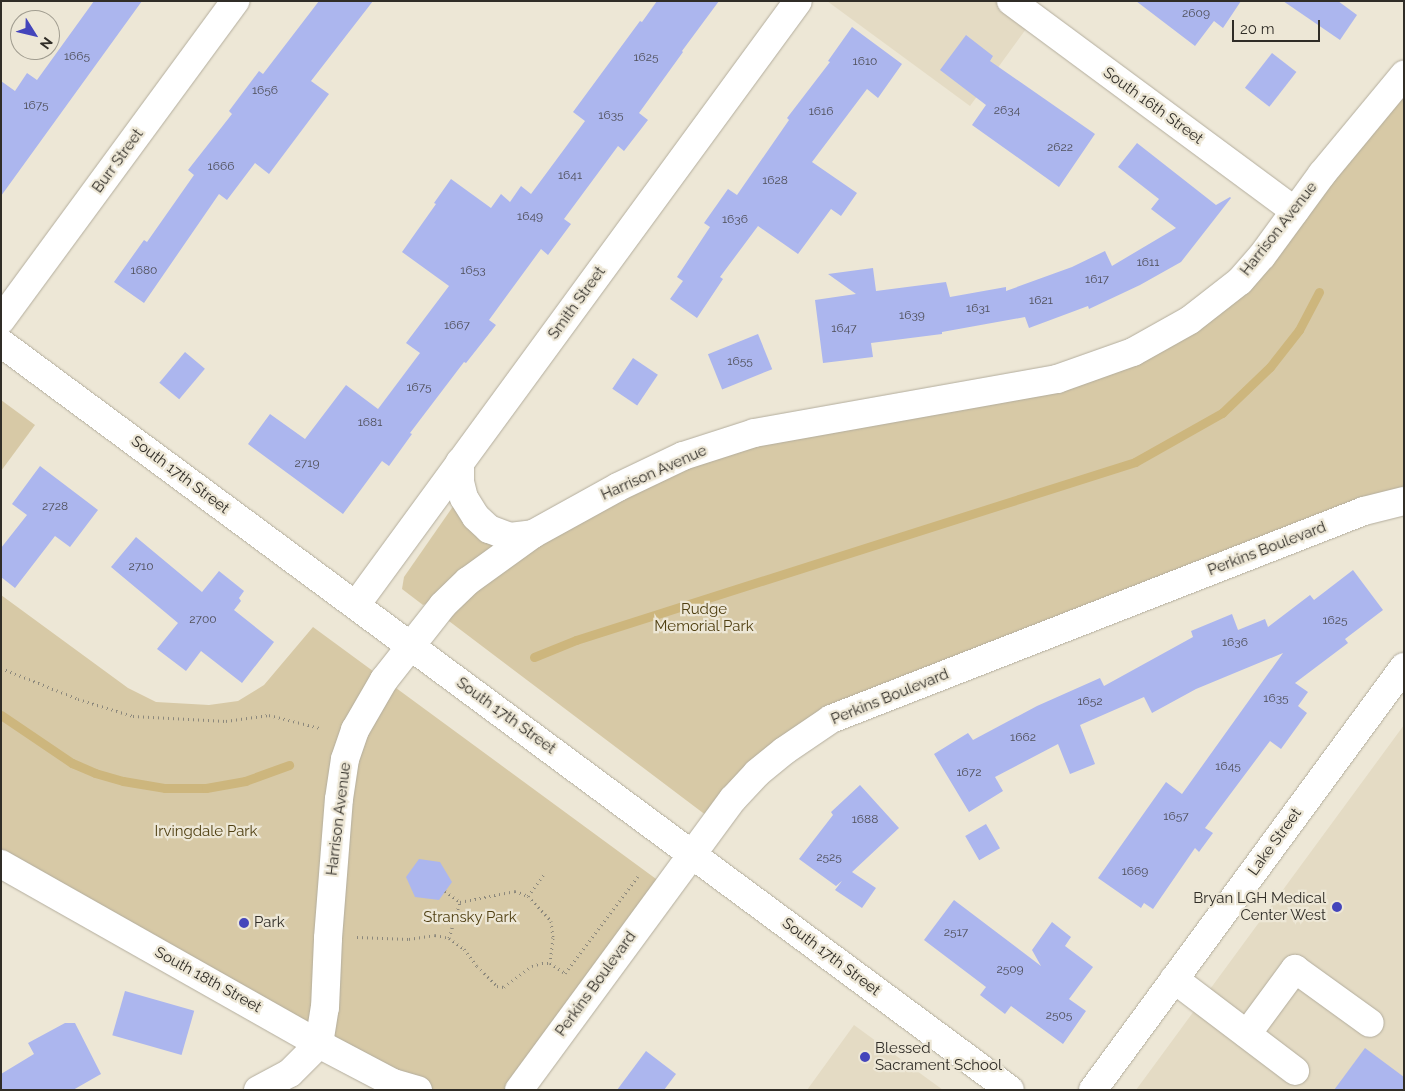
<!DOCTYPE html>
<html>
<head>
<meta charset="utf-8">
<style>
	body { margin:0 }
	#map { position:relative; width:1405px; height:1091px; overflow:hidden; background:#ede7d6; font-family:Raleway,sans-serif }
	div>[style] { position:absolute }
	.built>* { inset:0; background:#e4dbc4 }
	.green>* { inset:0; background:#d7c9a6 }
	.stream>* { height:9px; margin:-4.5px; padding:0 4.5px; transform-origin:4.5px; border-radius:4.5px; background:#cdb67d }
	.building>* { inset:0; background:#acb6ee; transform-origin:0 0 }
	.path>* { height:3px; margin-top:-1.5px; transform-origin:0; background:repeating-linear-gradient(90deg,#8c887c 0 1px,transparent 0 5px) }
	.roads { filter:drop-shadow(0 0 1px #b3ad9d) drop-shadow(0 0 1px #b3ad9d) }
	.minor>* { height:28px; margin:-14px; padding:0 14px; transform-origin:14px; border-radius:14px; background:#fff }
	.major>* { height:28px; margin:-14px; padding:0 14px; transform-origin:14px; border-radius:14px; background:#fff }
	.dots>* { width:14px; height:14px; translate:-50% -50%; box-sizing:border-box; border:2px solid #ede7d6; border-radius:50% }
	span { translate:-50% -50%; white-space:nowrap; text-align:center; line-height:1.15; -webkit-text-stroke:4.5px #ede7d6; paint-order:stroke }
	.number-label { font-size:12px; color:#4f4f59 }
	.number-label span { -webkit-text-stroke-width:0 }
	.street-label { font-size:15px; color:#302d27 }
	.park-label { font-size:15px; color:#4f3f11 }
	.poi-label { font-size:15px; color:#302d27 }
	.right { translate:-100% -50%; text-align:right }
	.left { translate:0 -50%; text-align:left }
	.frame { position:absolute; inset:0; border:2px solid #302d27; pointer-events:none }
	.north { position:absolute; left:10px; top:10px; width:50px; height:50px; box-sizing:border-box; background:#ede7d6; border:1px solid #a19d90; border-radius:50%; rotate:126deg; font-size:14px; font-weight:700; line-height:20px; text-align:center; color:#302d27 }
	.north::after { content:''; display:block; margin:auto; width:18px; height:22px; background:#4445bb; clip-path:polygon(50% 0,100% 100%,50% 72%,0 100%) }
	.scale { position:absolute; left:1232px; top:20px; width:88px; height:22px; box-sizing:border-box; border:2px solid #302d27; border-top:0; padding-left:6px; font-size:15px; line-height:18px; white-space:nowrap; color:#302d27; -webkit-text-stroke:4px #ede7d6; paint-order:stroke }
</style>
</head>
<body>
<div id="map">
	<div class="built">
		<i style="clip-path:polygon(827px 1px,1011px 1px,1034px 18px,970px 106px)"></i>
		<i style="clip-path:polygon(1404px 725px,1404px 1090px,1136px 1090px)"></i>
		<i style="clip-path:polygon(854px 1025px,943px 1090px,807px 1090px)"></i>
	</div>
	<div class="green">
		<i style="clip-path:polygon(1404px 75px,1404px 501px,831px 719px,715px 822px,437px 612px,443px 605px,683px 456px,988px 393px,1190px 320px)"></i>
		<i style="clip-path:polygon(1px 400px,35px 425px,1px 471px)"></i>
		<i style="clip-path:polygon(454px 505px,494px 545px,428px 603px,423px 605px,402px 589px,404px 577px)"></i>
		<i style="clip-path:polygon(1px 595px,128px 688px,156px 702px,209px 705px,238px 701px,264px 685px,313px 627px,667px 887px,519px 1090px,418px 1090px,1px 864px)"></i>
	</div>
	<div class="stream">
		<i style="left:534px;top:657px;width:45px;rotate:-22deg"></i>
		<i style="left:576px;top:640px;width:587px;rotate:-17.66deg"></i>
		<i style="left:1135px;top:462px;width:100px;rotate:-29.4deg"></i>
		<i style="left:1222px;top:413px;width:66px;rotate:-43.8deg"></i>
		<i style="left:1270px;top:367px;width:47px;rotate:-51.9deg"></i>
		<i style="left:1299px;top:330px;width:43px;rotate:-62.2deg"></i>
		<i style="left:1px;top:715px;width:86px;rotate:34.1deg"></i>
		<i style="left:72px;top:763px;width:25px;rotate:23deg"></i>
		<i style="left:95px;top:773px;width:29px;rotate:16deg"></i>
		<i style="left:123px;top:781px;width:43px;rotate:9.5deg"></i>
		<i style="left:165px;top:788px;width:41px"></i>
		<i style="left:206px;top:788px;width:40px;rotate:-10deg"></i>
		<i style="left:245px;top:781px;width:47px;rotate:-20deg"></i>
	</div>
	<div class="building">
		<i style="clip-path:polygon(94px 1px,142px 1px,1px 196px,1px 81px,15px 91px,27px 73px,37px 80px)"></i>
		<i style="clip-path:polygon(319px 1px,373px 1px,311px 81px,329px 94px,269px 174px,255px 163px,227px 200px,219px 194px,144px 303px,114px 282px,144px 240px,147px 242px,194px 175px,188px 170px,232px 114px,229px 111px,259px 71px,263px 74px)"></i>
		<i style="clip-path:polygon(657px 1px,719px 1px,682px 51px,683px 52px,639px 113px,648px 120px,624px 151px,618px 146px,564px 219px,571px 224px,548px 255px,541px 249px,489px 320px,496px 325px,466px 363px,464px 362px,410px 433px,412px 434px,389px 466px,382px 461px,343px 514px,248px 444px,270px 414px,305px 439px,346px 385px,378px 409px,420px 353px,406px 343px,449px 286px,402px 252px,436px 204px,434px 203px,451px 179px,491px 208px,501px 194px,510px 202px,521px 186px,531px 194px,585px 121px,573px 112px,640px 21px,642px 22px)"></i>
		<i style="clip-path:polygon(1136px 1px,1241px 1px,1223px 28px,1214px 21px,1195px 46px)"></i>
		<i style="clip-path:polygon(1283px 1px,1338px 1px,1357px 15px,1340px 40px)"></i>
		<i style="clip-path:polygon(852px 27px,902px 64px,878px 98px,867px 89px,812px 162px,857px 193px,841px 216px,831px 209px,798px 254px,758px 226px,720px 277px,723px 279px,697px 318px,670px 299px,683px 281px,677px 277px,710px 227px,704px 223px,728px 189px,737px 195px,789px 120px,787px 118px,830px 62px,828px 61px)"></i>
		<i style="clip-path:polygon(966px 35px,993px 56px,990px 61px,1095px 134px,1059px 187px,972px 125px,986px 105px,940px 70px)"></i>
		<i style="left:1272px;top:53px;width:31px;height:44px;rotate:38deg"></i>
		<i style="clip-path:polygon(1137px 143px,1216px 205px,1230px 197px,1231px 198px,1181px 262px,1140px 285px,1089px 309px,1088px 306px,1029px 328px,1025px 317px,942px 332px,942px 334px,871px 343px,873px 357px,823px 363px,815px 300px,856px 294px,828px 274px,873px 268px,876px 291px,946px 282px,950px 297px,1006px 287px,1006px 291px,1072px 267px,1105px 251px,1112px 266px,1176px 228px,1151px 209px,1159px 199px,1118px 167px)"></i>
		<i style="left:758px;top:334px;width:38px;height:54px;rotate:68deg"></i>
		<i style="left:185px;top:352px;width:26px;height:40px;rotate:40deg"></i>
		<i style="left:633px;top:358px;width:30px;height:37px;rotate:34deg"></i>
		<i style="clip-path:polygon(40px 466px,98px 510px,70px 547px,55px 536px,15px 588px,1px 577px,1px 548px,27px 515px,12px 504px)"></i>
		<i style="clip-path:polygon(136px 537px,202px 592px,219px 571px,244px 591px,239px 598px,241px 601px,234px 610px,274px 642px,242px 683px,201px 651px,186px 671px,157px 649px,178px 623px,111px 567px)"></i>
		<i style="clip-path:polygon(1353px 570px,1383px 610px,1345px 639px,1348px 643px,1295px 683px,1308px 692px,1298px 706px,1307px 713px,1281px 749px,1270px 741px,1205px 828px,1213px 833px,1199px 852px,1195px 848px,1153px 909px,1144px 903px,1141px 908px,1098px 878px,1166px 782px,1182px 794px,1283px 653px,1196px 689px,1152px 713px,1144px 697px,1080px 725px,1095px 764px,1070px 774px,1058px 744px,995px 777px,1003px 791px,969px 812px,934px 754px,968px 733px,973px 740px,1037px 706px,1100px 678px,1104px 686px,1193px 637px,1191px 631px,1232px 614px,1238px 630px,1265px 619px,1268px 627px,1310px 595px,1314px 600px)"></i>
		<i style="clip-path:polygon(860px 785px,899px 828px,852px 872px,876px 888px,862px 908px,835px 890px,842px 881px,836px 886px,799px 859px,833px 815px,831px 812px)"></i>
		<i style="left:986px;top:824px;width:28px;height:24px;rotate:60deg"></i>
		<i style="clip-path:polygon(419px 859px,440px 862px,452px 882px,439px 900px,415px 897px,406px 877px)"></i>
		<i style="clip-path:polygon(954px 900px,1041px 966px,1032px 950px,1052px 922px,1071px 937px,1065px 946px,1093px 967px,1069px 999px,1086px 1011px,1063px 1044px,1011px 1006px,1005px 1014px,980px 995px,986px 987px,924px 940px)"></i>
		<i style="left:125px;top:991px;width:72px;height:46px;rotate:16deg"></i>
		<i style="clip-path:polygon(65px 1023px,75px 1023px,101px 1074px,73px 1090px,1px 1090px,1px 1074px,34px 1054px,28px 1043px)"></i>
		<i style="clip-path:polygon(1365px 1048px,1404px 1077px,1404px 1090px,1334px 1090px)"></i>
		<i style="clip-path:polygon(646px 1051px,676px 1074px,664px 1090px,617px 1090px)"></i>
	</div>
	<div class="path">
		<i style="left:1px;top:668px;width:83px;rotate:21.9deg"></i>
		<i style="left:78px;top:699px;width:58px;rotate:17.2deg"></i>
		<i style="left:133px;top:716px;width:93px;rotate:3.1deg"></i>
		<i style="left:226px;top:721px;width:43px;rotate:-7.9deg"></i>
		<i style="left:269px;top:715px;width:53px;rotate:14.3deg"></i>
		<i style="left:445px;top:891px;width:19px;rotate:36deg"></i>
		<i style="left:460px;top:902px;width:56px;rotate:-11.3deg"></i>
		<i style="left:515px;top:891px;width:14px;rotate:21deg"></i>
		<i style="left:528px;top:896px;width:34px;rotate:47deg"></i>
		<i style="left:551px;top:921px;width:17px;rotate:83deg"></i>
		<i style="left:553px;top:938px;width:25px;rotate:97deg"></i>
		<i style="left:528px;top:896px;width:26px;rotate:-54deg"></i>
		<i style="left:357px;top:937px;width:52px;rotate:2.2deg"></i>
		<i style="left:409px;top:939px;width:26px;rotate:-9deg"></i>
		<i style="left:435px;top:935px;width:14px;rotate:12deg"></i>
		<i style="left:449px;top:938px;width:19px;rotate:36deg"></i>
		<i style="left:464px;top:949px;width:21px;rotate:53deg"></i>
		<i style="left:477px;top:966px;width:28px;rotate:45deg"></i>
		<i style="left:497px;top:986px;width:7px;rotate:8deg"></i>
		<i style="left:504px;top:987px;width:35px;rotate:-37deg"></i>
		<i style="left:532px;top:966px;width:10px;rotate:-17deg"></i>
		<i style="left:542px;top:963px;width:8px"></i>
		<i style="left:550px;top:963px;width:18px;rotate:34deg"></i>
		<i style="left:565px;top:973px;width:121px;rotate:-53deg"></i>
		<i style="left:449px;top:938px;width:38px;rotate:-73deg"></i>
	</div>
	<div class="roads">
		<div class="minor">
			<i style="left:1011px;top:1px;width:353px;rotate:36.5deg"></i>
			<i style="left:1px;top:320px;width:396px;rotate:-53.7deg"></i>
			<i style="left:460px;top:462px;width:20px;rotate:90deg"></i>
			<i style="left:460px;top:482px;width:16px;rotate:76deg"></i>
			<i style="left:464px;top:498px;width:22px;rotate:58deg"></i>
			<i style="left:476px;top:517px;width:18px;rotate:43deg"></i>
			<i style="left:489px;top:529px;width:22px;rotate:21deg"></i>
			<i style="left:510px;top:537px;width:23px;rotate:-7deg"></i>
			<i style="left:356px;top:605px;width:748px;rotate:-53.8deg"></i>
			<i style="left:1px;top:864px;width:365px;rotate:29.5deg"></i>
			<i style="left:319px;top:1044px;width:84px;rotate:27.8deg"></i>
			<i style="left:393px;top:1083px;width:26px;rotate:16deg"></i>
			<i style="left:1174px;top:979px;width:152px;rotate:37.2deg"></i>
			<i style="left:1247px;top:1034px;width:81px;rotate:-53.6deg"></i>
			<i style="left:1295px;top:969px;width:92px;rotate:35.8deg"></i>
			<i style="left:258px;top:1090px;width:36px;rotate:-28deg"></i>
			<i style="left:290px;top:1073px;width:41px;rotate:-45deg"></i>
			<i style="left:319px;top:1044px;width:36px;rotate:-81deg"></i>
			<i style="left:325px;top:1008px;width:70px;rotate:-87.5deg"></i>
			<i style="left:328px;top:938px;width:139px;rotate:-85.5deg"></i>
			<i style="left:339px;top:799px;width:40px;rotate:-81.5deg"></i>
			<i style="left:345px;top:759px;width:31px;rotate:-71deg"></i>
			<i style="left:355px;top:730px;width:58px;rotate:-59.9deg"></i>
			<i style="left:384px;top:680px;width:95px;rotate:-51.8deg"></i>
			<i style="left:443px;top:605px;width:35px;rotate:-44deg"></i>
			<i style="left:468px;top:581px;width:80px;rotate:-35.9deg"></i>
			<i style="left:533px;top:534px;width:97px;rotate:-28.9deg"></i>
			<i style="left:618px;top:487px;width:72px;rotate:-25.5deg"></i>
			<i style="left:683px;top:456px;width:75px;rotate:-17.9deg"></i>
			<i style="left:754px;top:433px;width:308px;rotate:-10.1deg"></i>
			<i style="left:1057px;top:379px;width:81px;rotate:-19.6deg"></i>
			<i style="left:1133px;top:352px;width:65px;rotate:-29.3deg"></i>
			<i style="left:1190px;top:320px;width:63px;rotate:-38deg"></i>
			<i style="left:1240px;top:281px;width:33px;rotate:-49deg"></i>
			<i style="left:1262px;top:256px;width:102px;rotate:-53.8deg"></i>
			<i style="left:1322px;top:174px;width:129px;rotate:-50.4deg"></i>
			<i style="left:519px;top:1090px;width:361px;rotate:-53.7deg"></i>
			<i style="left:733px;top:799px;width:35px;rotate:-47deg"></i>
			<i style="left:757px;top:773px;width:35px;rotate:-39deg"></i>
			<i style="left:784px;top:751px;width:57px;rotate:-34.2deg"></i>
			<i style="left:831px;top:719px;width:572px;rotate:-21.32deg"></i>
			<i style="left:1364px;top:511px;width:41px;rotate:-14deg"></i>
			<i style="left:1093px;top:1090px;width:525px;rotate:-53.68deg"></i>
		</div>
		<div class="major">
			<i style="left:1px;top:343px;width:1255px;rotate:36.51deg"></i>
		</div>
	</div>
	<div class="dots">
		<i style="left:1337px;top:907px;background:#4445bb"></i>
		<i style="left:244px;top:923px;background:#4445bb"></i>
		<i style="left:865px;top:1057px;background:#4445bb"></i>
	</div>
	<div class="number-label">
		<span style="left:1196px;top:14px">2609</span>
		<span style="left:77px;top:57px">1665</span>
		<span style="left:646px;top:58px">1625</span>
		<span style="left:865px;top:62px">1610</span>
		<span style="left:265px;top:91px">1656</span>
		<span style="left:36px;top:106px">1675</span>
		<span style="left:1007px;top:111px">2634</span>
		<span style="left:821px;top:112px">1616</span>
		<span style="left:611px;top:116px">1635</span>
		<span style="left:1060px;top:148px">2622</span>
		<span style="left:221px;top:167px">1666</span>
		<span style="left:570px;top:176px">1641</span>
		<span style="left:775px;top:181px">1628</span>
		<span style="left:530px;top:217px">1649</span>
		<span style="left:735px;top:220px">1636</span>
		<span style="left:1148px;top:263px">1611</span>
		<span style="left:144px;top:271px">1680</span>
		<span style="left:473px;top:271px">1653</span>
		<span style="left:1097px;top:280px">1617</span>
		<span style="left:1041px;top:301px">1621</span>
		<span style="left:978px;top:309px">1631</span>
		<span style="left:912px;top:316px">1639</span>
		<span style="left:457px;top:326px">1667</span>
		<span style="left:844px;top:329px">1647</span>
		<span style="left:740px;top:362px">1655</span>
		<span style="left:419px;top:388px">1675</span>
		<span style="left:370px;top:423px">1681</span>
		<span style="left:307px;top:464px">2719</span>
		<span style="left:55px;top:507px">2728</span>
		<span style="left:141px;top:567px">2710</span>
		<span style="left:203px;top:620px">2700</span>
		<span style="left:1335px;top:621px">1625</span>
		<span style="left:1235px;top:643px">1636</span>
		<span style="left:1276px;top:699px">1635</span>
		<span style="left:1090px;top:702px">1652</span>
		<span style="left:1023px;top:738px">1662</span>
		<span style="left:1228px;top:767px">1645</span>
		<span style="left:969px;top:773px">1672</span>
		<span style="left:1176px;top:817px">1657</span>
		<span style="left:865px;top:820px">1688</span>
		<span style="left:829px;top:858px">2525</span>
		<span style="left:1135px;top:872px">1669</span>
		<span style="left:956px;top:933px">2517</span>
		<span style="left:1010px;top:970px">2509</span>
		<span style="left:1059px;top:1016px">2505</span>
	</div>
	<div class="street-label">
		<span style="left:1153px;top:106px;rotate:36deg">South 16th Street</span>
		<span style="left:118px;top:161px;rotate:-54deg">Burr Street</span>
		<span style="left:1279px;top:229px;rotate:-52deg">Harrison Avenue</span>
		<span style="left:577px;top:303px;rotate:-54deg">Smith Street</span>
		<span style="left:654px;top:473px;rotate:-24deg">Harrison Avenue</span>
		<span style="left:180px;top:475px;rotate:37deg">South 17th Street</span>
		<span style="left:1267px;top:549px;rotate:-21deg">Perkins Boulevard</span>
		<span style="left:890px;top:697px;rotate:-22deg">Perkins Boulevard</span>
		<span style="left:506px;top:716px;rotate:36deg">South 17th Street</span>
		<span style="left:339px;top:819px;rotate:-83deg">Harrison Avenue</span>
		<span style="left:1275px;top:842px;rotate:-54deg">Lake Street</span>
		<span style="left:831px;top:957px;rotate:37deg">South 17th Street</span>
		<span style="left:208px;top:980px;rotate:29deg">South 18th Street</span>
		<span style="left:596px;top:984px;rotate:-54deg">Perkins Boulevard</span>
	</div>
	<div class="park-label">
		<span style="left:704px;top:618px">Rudge<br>Memorial Park</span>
		<span style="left:206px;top:832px">Irvingdale Park</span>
		<span style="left:470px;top:918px">Stransky Park</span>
	</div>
	<div class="poi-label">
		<span class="right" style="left:1326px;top:907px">Bryan LGH Medical<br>Center West</span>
		<span class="left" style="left:254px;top:923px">Park</span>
		<span class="left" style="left:875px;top:1057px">Blessed<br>Sacrament School</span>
	</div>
	<div class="frame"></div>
	<div class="north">N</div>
	<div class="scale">20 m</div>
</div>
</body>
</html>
